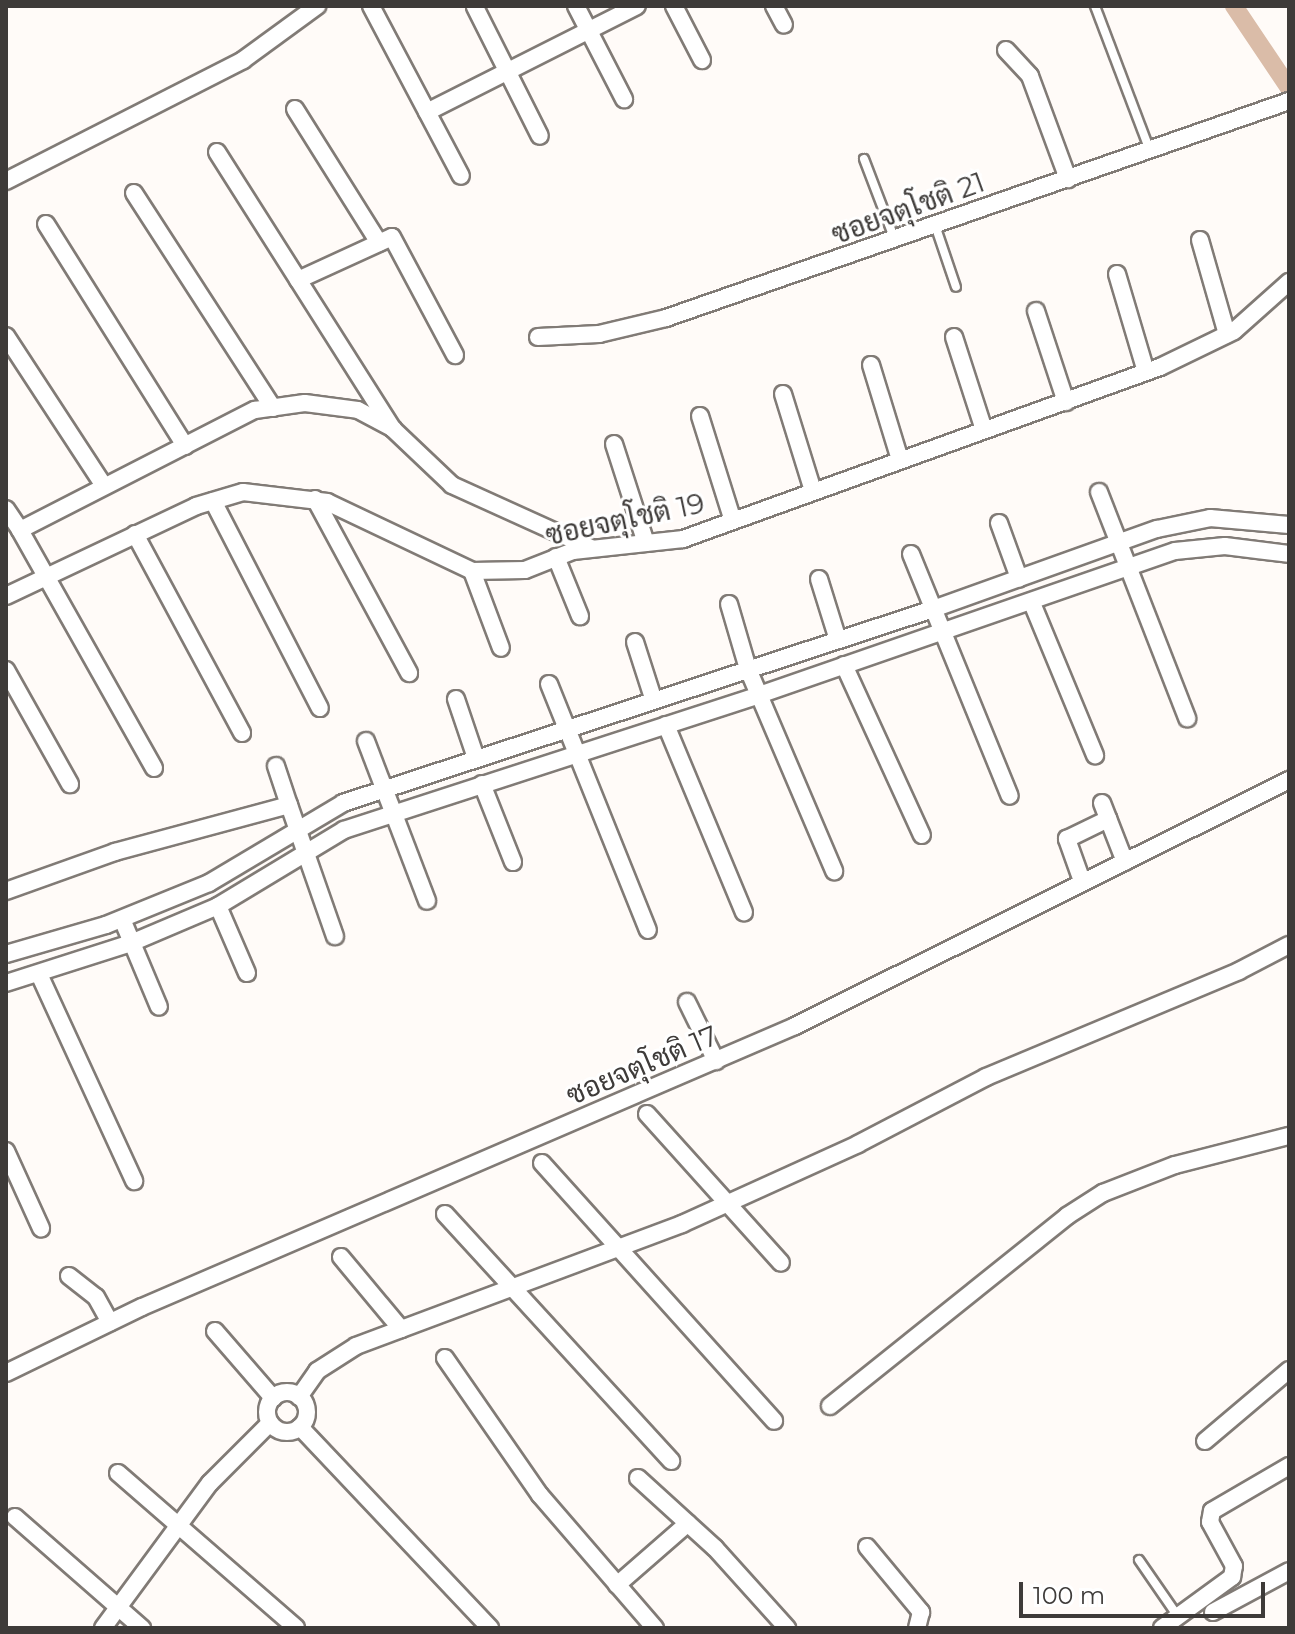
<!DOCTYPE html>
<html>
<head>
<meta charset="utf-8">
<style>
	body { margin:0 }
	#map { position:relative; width:1295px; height:1634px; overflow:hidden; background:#fffbf8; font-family:Montserrat,Sarabun,sans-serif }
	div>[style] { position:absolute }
	.canal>* { height:18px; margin:-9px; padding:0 9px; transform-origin:9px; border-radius:9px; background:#dabca8 }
	.roads { filter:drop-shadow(2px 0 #817b76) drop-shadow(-2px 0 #817b76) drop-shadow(0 2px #817b76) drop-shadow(0 -2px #817b76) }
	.service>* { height:8px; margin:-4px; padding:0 4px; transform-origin:4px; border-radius:4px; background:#fff }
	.minor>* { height:16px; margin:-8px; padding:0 8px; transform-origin:8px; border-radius:8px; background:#fff }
	.minor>.ring { margin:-8px; padding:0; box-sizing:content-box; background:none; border:16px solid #fff; border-radius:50% }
	span { translate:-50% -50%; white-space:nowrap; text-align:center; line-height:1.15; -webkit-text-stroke:6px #fff; paint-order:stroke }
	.street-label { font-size:28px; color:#3e3b39 }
	.frame { position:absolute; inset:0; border:8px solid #3e3b39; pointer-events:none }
	.scale { position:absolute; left:1019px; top:1582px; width:246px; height:36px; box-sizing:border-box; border:4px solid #3e3b39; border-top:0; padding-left:10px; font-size:24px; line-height:28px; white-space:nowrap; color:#3e3b39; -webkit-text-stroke:6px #fff; paint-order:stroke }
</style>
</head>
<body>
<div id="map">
	<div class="canal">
		<div style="left:1234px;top:6px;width:99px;rotate:56.1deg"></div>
	</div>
	<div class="roads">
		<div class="service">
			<div style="left:1095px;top:6px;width:155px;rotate:69.2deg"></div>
			<div style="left:864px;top:159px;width:87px;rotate:69.1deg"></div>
			<div style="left:936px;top:228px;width:62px;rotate:71.3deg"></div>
			<div style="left:1139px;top:1560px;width:70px;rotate:55.4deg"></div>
		</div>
		<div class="minor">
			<div style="left:371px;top:6px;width:192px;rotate:62.1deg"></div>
			<div style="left:576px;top:6px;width:105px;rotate:62.7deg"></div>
			<div style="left:674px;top:6px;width:61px;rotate:62.6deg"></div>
			<div style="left:774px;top:6px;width:21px;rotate:62deg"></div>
			<div style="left:475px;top:7px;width:144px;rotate:63.3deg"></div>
			<div style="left:1006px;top:50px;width:35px;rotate:47deg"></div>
			<div style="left:1030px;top:76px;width:110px;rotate:69.7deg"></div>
			<div style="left:295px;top:109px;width:158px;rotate:57.9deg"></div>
			<div style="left:427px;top:112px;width:235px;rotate:-26.8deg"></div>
			<div style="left:217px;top:152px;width:327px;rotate:57.6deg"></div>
			<div style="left:6px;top:181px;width:266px;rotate:-27deg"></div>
			<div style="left:243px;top:60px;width:92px;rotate:-36.1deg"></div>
			<div style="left:134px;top:193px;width:256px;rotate:57.1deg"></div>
			<div style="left:46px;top:224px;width:262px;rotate:57.9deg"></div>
			<div style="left:1200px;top:240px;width:98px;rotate:74deg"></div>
			<div style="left:1117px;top:274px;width:102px;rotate:73.5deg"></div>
			<div style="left:298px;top:280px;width:103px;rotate:-24.6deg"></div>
			<div style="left:392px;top:237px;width:134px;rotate:61.9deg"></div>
			<div style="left:1036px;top:311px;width:96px;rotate:71.8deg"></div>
			<div style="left:6px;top:336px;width:179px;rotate:56.8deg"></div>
			<div style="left:538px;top:337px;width:61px;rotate:-2.8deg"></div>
			<div style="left:599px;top:334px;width:69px;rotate:-13.4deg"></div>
			<div style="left:666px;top:318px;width:660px;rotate:-19.2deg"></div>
			<div style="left:954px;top:337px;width:98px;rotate:72.1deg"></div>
			<div style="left:871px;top:365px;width:99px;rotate:73deg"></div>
			<div style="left:783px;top:394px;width:102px;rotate:72.8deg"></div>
			<div style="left:700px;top:416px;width:110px;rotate:72.6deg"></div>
			<div style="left:614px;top:444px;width:104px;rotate:72.1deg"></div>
			<div style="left:1099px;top:492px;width:243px;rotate:68.7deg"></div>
			<div style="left:315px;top:499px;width:198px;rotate:61.6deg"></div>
			<div style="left:213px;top:501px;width:233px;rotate:62.7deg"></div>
			<div style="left:6px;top:509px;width:25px;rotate:56deg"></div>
			<div style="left:999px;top:523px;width:59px;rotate:70deg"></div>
			<div style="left:135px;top:534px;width:226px;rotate:61.7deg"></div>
			<div style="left:911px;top:554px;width:261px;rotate:67.8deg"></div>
			<div style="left:556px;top:557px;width:64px;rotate:67.9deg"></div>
			<div style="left:472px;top:571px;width:82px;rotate:69.4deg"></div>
			<div style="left:819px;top:579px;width:64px;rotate:72.7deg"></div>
			<div style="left:6px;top:596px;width:210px;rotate:-25.3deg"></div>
			<div style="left:196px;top:506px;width:49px;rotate:-16.6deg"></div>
			<div style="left:243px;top:492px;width:85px;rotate:6.8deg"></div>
			<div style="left:327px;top:502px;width:161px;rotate:25.4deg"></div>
			<div style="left:472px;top:571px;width:53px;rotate:-1.1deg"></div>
			<div style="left:525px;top:570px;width:52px;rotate:-21.6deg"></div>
			<div style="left:573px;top:551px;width:111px;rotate:-6.2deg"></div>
			<div style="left:683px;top:539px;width:507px;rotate:-19.83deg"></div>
			<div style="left:1160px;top:367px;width:82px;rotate:-25.9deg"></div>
			<div style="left:1234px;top:331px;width:74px;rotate:-41.7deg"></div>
			<div style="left:1032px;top:603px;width:165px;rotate:67.5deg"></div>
			<div style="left:729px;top:604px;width:68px;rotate:73.7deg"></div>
			<div style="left:748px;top:669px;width:220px;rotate:66.9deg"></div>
			<div style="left:635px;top:642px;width:59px;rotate:72.2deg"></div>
			<div style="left:844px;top:665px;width:187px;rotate:65.4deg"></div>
			<div style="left:6px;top:670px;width:131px;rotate:60.7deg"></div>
			<div style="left:549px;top:684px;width:265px;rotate:68.1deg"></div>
			<div style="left:456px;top:699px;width:62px;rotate:71.3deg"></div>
			<div style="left:666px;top:725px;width:203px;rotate:67.4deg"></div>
			<div style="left:366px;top:741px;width:171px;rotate:69.1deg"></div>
			<div style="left:276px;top:766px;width:41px;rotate:71.6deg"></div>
			<div style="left:154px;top:768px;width:273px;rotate:-119.4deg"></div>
			<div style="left:20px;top:530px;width:264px;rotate:-27.1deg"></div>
			<div style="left:255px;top:410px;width:50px;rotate:-8deg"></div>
			<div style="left:305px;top:403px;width:53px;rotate:7.5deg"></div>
			<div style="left:358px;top:410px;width:40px;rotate:28deg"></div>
			<div style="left:393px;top:429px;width:81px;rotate:43.5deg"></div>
			<div style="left:452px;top:485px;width:153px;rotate:24.4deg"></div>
			<div style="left:482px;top:784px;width:84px;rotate:68.3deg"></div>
			<div style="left:1102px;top:803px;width:63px;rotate:68.7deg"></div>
			<div style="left:1082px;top:881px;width:45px;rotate:-109.7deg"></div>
			<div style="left:1067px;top:839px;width:46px;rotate:-26deg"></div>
			<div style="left:6px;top:891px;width:116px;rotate:-19.7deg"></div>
			<div style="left:115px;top:852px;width:180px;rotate:-15.1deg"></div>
			<div style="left:289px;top:805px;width:139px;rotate:70.7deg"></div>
			<div style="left:218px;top:906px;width:73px;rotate:66.6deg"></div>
			<div style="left:122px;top:919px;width:95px;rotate:67.2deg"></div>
			<div style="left:6px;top:954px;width:104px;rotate:-16.2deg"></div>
			<div style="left:106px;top:925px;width:111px;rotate:-22.2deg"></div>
			<div style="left:209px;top:883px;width:156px;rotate:-30.8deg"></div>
			<div style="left:343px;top:803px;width:621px;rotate:-18.2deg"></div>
			<div style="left:933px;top:609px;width:238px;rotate:-19.7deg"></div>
			<div style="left:1157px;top:529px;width:54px;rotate:-11.7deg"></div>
			<div style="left:1210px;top:518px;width:79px;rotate:5.1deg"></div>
			<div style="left:39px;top:974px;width:228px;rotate:65.3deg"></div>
			<div style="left:6px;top:983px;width:131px;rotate:-17.7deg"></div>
			<div style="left:131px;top:943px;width:95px;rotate:-23deg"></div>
			<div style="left:218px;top:906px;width:147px;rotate:-31.1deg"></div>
			<div style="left:344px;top:830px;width:436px;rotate:-18deg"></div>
			<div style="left:759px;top:695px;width:440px;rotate:-19.1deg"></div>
			<div style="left:1175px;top:551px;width:50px;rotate:-5.7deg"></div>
			<div style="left:1225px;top:546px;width:64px;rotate:7.1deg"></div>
			<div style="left:687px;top:1002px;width:66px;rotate:63.8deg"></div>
			<div style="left:647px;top:1114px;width:200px;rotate:48deg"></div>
			<div style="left:6px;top:1151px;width:85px;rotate:65.6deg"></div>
			<div style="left:542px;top:1163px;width:347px;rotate:48deg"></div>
			<div style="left:445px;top:1214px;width:335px;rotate:47.5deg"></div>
			<div style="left:341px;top:1257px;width:94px;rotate:50.2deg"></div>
			<div style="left:69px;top:1276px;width:34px;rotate:38deg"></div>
			<div style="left:96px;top:1297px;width:29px;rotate:61deg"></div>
			<div style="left:215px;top:1331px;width:89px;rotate:49.1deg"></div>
			<div style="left:445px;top:1358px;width:167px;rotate:55.3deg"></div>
			<div style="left:540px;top:1495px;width:176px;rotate:49.2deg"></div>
			<div style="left:6px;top:1373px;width:151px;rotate:-25.9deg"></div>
			<div style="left:142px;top:1307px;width:711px;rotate:-23.28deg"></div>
			<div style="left:795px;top:1026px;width:552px;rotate:-26.47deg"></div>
			<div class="ring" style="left:267px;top:1392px;width:24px;height:24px"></div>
			<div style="left:299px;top:1397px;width:32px;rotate:-55deg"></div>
			<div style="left:317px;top:1371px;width:46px;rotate:-32.7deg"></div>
			<div style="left:356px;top:1346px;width:348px;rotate:-20.5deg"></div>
			<div style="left:682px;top:1224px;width:193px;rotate:-24.4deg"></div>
			<div style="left:858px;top:1144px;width:144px;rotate:-27.6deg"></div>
			<div style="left:986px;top:1077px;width:274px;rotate:-22.7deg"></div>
			<div style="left:1239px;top:971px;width:56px;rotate:-27.5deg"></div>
			<div style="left:830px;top:1406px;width:304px;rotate:-38.7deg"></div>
			<div style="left:1067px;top:1216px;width:43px;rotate:-32.6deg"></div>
			<div style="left:1103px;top:1193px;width:77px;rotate:-21.3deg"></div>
			<div style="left:1175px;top:1165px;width:118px;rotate:-14.3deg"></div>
			<div style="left:300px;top:1427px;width:277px;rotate:46.6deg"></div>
			<div style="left:1205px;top:1441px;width:110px;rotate:-40.2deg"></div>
			<div style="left:118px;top:1473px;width:236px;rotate:41deg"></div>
			<div style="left:638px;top:1478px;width:104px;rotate:42.3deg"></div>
			<div style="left:715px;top:1548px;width:108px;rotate:48deg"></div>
			<div style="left:15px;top:1517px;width:169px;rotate:41.2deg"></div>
			<div style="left:867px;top:1547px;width:85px;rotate:50.3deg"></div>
			<div style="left:921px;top:1612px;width:16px;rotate:104deg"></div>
			<div style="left:617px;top:1585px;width:94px;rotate:-41.1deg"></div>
			<div style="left:1213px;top:1612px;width:86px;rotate:-28.3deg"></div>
			<div style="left:103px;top:1628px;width:180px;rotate:-53.6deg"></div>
			<div style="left:210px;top:1483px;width:85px;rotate:-45deg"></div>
			<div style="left:1162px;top:1628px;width:87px;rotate:-36.1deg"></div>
			<div style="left:1232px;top:1577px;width:11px;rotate:-80deg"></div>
			<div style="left:1234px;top:1566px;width:50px;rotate:-118.6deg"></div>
			<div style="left:1210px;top:1522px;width:11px;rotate:-80deg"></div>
			<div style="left:1212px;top:1511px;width:89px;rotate:-30.3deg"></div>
		</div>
	</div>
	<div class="street-label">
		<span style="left:908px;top:208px;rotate:-20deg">ซอยจตุโชติ 21</span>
		<span style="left:625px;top:519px;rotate:-12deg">ซอยจตุโชติ 19</span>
		<span style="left:642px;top:1065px;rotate:-23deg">ซอยจตุโชติ 17</span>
	</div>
	<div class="frame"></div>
	<div class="scale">100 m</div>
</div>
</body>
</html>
